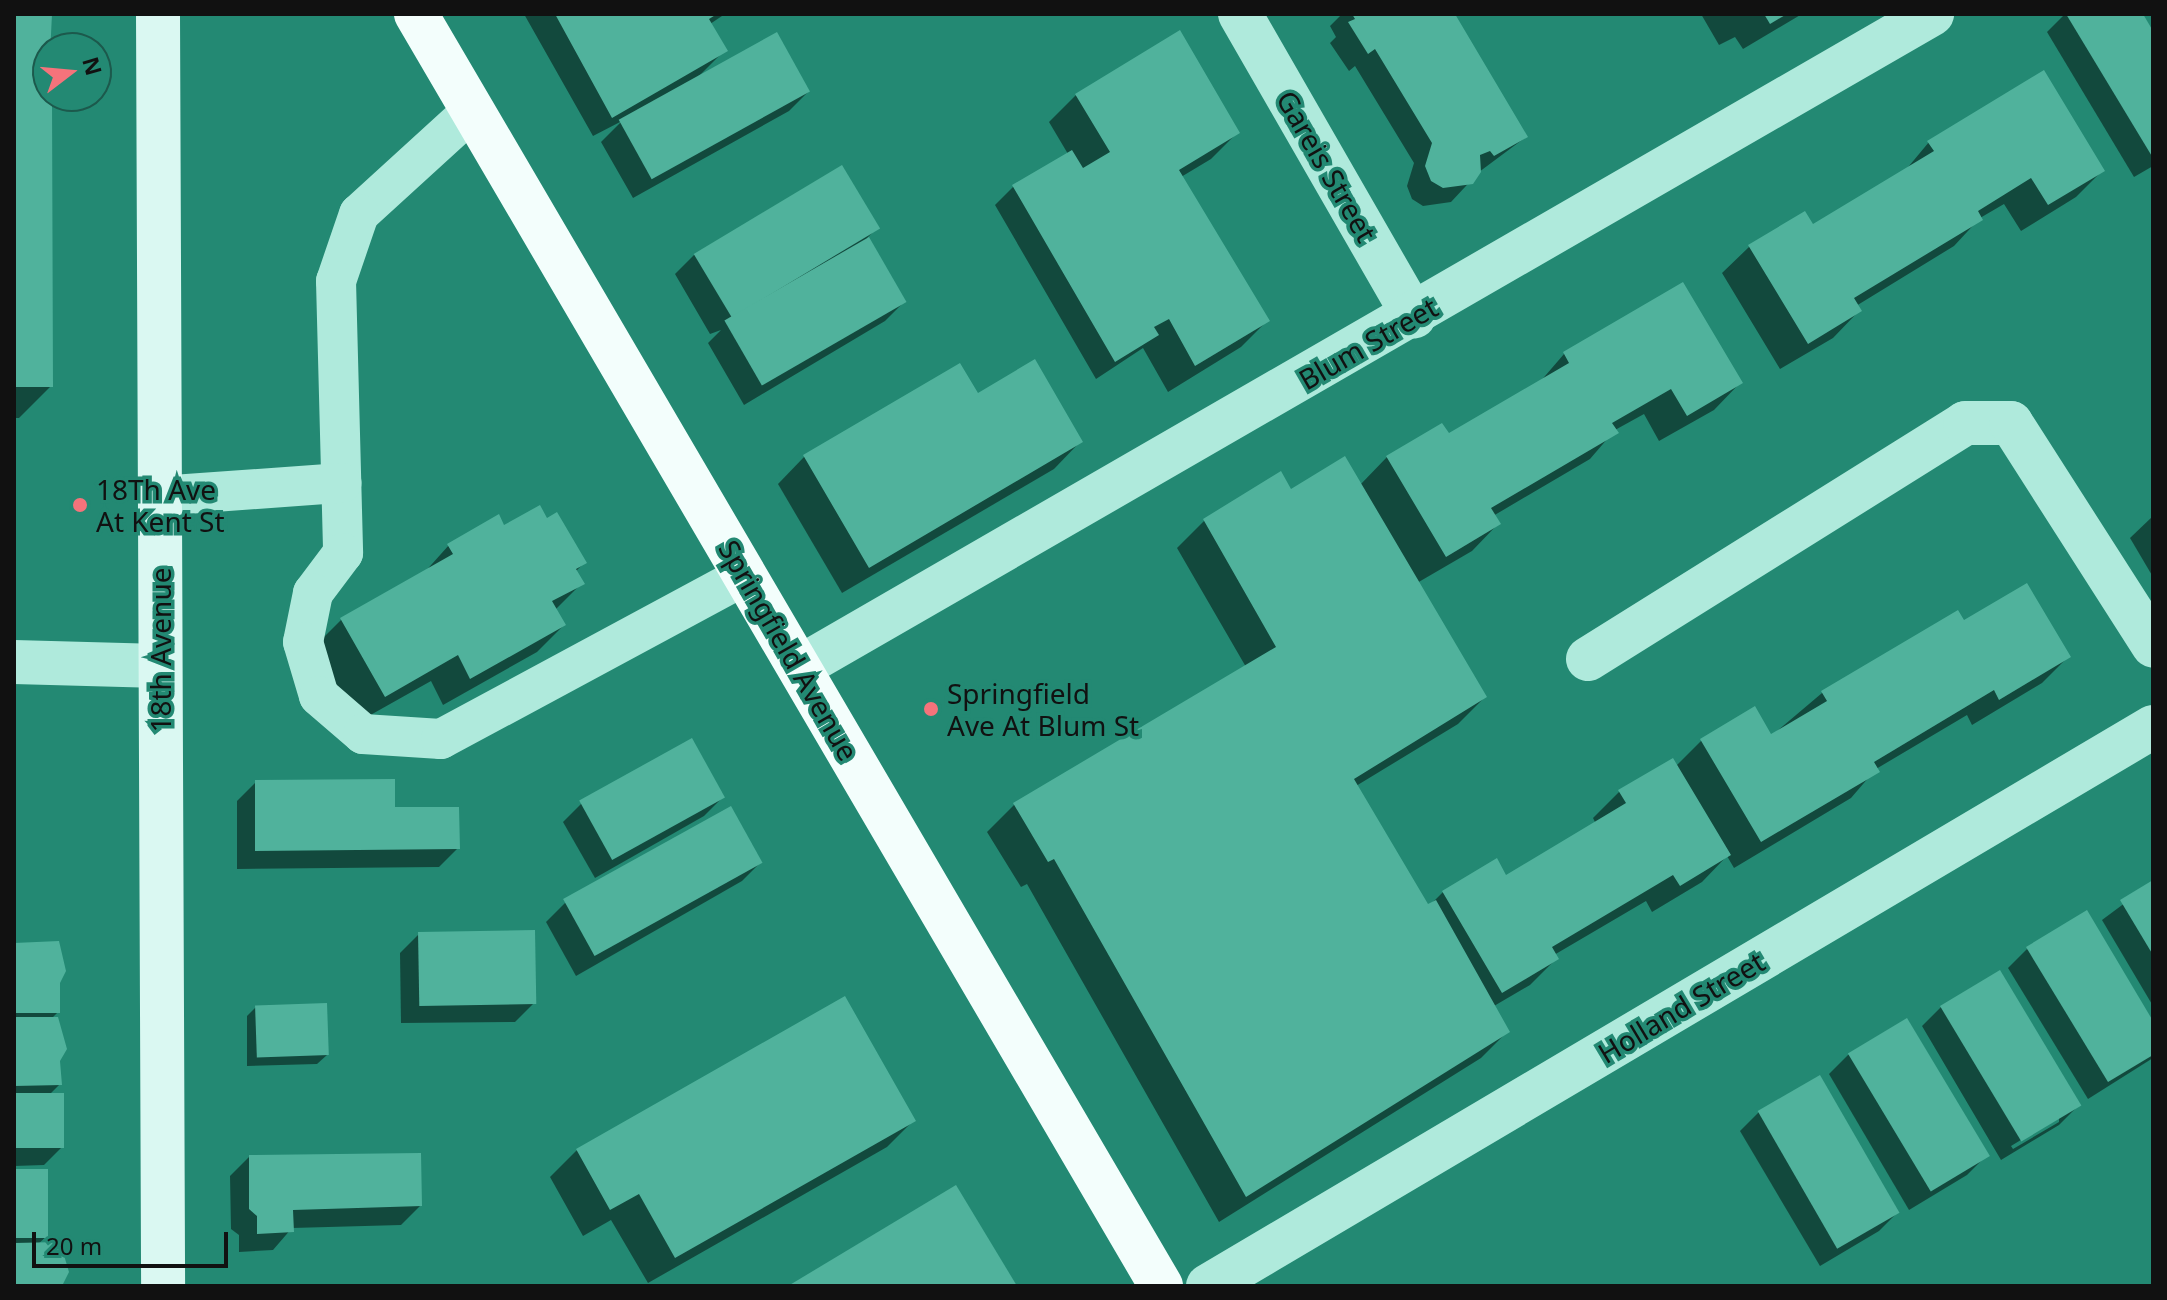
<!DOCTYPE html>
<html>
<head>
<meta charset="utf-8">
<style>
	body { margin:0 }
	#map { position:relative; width:2167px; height:1300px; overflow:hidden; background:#238973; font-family:"Noto Sans",sans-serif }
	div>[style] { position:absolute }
	.shadow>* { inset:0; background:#0007 }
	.building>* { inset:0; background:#50b29c; transform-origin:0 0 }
	.lane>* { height:40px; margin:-20px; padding:0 20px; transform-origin:20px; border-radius:20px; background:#afeadc }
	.street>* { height:44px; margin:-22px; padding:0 22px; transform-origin:22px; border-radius:22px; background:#afeadc }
	.secondary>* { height:44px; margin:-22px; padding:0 22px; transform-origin:22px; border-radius:22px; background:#daf8f2 }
	.primary>* { height:44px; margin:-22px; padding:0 22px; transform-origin:22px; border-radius:22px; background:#f3fefc }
	.dots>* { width:22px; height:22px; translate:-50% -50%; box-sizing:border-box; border:4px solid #238973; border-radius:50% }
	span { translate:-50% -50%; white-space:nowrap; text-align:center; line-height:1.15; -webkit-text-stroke:7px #238973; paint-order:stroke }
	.street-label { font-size:28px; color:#111 }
	.poi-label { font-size:28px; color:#111 }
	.left { translate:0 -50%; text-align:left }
	.frame { position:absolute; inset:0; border:16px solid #111; pointer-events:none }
	.north { position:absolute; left:32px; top:32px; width:80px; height:80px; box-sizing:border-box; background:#238973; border:2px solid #1c594c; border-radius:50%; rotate:74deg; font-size:22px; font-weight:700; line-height:32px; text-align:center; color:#111 }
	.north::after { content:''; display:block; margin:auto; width:28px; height:36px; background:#f5737b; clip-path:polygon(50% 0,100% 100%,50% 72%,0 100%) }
	.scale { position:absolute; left:32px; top:1232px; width:196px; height:36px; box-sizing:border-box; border:4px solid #111; border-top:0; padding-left:10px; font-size:24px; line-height:28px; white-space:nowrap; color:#111; -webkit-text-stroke:6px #238973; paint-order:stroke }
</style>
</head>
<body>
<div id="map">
	<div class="shadow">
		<div style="clip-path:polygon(14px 14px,50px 14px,51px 386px,19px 418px,14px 418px)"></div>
		<div style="clip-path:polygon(524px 14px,725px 14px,710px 24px,725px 50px,694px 81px,808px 92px,789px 111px,633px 198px,601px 142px,622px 121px,593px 136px)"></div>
		<div style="clip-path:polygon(1342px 14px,1453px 14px,1526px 137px,1479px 172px,1451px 202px,1423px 206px,1412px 199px,1407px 186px,1414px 163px,1355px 66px,1349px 71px,1330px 43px,1336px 37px,1330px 26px)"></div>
		<div style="clip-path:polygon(1701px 14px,1802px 14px,1743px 49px,1735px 37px,1719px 45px)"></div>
		<div style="clip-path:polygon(2065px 14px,2141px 14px,2153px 34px,2153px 166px,2134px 177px,2047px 32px)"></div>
		<div style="clip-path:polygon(1076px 95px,1238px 132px,1211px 159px,1181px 177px,1268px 320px,1241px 347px,1168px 392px,1143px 348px,1096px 379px,995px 205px,1014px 186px,1068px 154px,1049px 122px)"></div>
		<div style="clip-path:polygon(1929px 142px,2102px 171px,2076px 197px,2021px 231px,2004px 204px,1980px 218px,1954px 246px,1856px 306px,1859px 311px,1833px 338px,1780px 369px,1722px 273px,1749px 247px,1804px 213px,1812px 226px,1904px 172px)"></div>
		<div style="clip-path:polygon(877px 228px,867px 238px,904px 302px,885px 321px,744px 405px,708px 343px,721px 330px,710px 334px,675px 274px,694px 255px)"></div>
		<div style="clip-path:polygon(1564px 354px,1740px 383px,1714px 410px,1659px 441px,1644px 414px,1615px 430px,1590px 459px,1493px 516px,1498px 524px,1472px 551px,1417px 583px,1485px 697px,1458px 724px,1356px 786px,1428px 907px,1443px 892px,1506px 878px,1596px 824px,1593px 818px,1619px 792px,1676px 766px,1701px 741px,1770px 737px,1822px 693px,1963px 623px,2068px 657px,2042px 683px,1972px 725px,1967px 715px,1876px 769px,1851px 798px,1734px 868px,1727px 856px,1702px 882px,1652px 912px,1646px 901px,1554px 955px,1556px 959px,1530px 985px,1494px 1006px,1508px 1031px,1481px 1058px,1219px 1222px,1027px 884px,1021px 887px,987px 832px,1014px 805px,1246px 667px,1177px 548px,1204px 521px,1280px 474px,1291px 492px,1360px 485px,1387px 457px,1448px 436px,1539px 383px)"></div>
		<div style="clip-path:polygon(977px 396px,1080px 442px,1054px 469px,842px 593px,778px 484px,804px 457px)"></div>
		<div style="clip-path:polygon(2153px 516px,2153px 577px,2130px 538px)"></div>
		<div style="clip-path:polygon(546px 520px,584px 563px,575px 572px,582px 583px,555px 610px,564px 625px,537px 652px,443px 705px,431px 681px,358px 722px,314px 647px,341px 620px,423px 574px,449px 545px)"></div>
		<div style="clip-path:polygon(256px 782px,393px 809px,458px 848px,439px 867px,237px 869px,237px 801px)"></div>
		<div style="clip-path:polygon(723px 797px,704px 816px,595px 878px,563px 822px,582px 803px)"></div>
		<div style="clip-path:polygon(730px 808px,761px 862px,742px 881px,576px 976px,546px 922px,565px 903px)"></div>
		<div style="clip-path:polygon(2153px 882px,2153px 1006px,2102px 920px)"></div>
		<div style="clip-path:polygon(419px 934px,534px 1003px,515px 1022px,401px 1023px,400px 953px)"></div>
		<div style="clip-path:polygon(14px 945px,58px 983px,58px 1012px,51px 1019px,60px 1084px,49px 1095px,63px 1146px,44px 1165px,14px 1166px)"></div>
		<div style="clip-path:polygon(2027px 949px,2153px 1025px,2153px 1058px,2088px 1099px,2008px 968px)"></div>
		<div style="clip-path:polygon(256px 1007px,327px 1055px,317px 1064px,247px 1066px,247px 1016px)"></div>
		<div style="clip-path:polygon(evenodd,1941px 1007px,2078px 1106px,2059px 1125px,2001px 1160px,1922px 1026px,1941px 1007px,2059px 1117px,2059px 1122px,2013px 1149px,2011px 1146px,2059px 1117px)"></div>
		<div style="clip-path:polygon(1906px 1021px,1986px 1156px,1967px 1175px,1909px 1210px,1829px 1074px,1848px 1055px)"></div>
		<div style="clip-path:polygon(1759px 1112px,1898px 1212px,1879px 1231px,1820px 1266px,1740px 1131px)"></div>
		<div style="clip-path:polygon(913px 1121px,887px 1147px,648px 1283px,611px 1220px,583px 1236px,550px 1177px,577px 1150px)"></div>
		<div style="clip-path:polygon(249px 1157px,420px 1206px,401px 1225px,292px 1228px,273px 1250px,239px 1252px,239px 1235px,231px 1229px,230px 1176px)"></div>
		<div style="clip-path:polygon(14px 1171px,46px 1237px,38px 1244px,60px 1286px,14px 1286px)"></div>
	</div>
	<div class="building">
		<div style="clip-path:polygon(14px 14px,52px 14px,48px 96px,52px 96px,53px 387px,14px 387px)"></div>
		<div style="clip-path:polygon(555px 14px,717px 14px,709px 19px,728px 51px,612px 118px)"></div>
		<div style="clip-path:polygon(1352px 14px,1455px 14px,1528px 137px,1494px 156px,1490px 151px,1480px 155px,1481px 172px,1473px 184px,1443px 188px,1431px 181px,1425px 166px,1432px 143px,1375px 49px,1368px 54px,1348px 22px,1355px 19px)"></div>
		<div style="clip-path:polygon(1764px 14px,1787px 14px,1770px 24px)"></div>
		<div style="clip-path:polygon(2066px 14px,2143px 14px,2153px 31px,2153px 158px)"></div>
		<div style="clip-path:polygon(1180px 30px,1240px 133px,1179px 170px,1270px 321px,1195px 366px,1169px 319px,1154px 327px,1159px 335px,1115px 362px,1012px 185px,1072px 150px,1083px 168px,1110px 152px,1075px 94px)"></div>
		<div style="left:777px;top:32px;width:68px;height:181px;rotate:61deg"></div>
		<div style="clip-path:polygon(2044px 70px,2105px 171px,2048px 205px,2031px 178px,1978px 211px,1983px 220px,1854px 298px,1862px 311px,1808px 344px,1748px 245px,1805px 211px,1813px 224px,1934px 151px,1927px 141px)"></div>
		<div style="left:842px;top:165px;width:74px;height:173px;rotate:59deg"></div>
		<div style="left:869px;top:237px;width:75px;height:167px;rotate:60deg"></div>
		<div style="clip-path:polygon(1683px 282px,1743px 383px,1687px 416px,1671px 389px,1612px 423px,1619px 433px,1491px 508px,1501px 524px,1446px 557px,1386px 456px,1442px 423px,1449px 433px,1569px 363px,1563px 352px)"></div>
		<div style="clip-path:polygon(1035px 359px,1083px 442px,869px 568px,803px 455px,960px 363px,978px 393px)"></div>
		<div style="clip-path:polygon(1345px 456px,1487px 697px,1354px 779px,1428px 904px,1436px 900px,1510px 1032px,1246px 1197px,1054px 859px,1048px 862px,1013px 803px,1276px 647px,1203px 519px,1281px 471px,1291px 489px)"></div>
		<div style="clip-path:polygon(540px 505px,547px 518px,557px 512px,587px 563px,576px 569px,585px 584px,552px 601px,566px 625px,470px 679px,458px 655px,385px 697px,340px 618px,453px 554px,447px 544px,499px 514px,504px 525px)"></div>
		<div style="clip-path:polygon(2027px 583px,2071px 657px,1999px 700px,1994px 690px,1874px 762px,1880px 772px,1761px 842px,1700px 739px,1755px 706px,1771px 734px,1827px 701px,1821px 691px,1958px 610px,1964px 620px)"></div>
		<div style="left:692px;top:738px;width:68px;height:129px;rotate:61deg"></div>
		<div style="clip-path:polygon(1673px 758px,1731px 855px,1680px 886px,1673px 875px,1552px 947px,1559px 959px,1502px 993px,1442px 891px,1497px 858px,1506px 875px,1626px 803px,1618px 790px)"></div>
		<div style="clip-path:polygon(395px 779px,395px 807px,459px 807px,460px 849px,255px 851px,255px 780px)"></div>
		<div style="left:731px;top:806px;width:65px;height:192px;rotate:61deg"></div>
		<div style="clip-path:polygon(2153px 880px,2153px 955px,2120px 900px)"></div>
		<div style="clip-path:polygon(2087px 910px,2153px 1021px,2153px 1055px,2108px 1082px,2026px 947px)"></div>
		<div style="left:535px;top:930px;width:74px;height:117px;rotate:89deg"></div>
		<div style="clip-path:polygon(59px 941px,66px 971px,60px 983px,60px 1013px,14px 1013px,14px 943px)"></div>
		<div style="left:2000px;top:970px;width:158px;height:70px;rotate:59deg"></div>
		<div style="clip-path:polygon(845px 996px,916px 1121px,675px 1258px,639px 1194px,610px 1210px,576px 1149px)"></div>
		<div style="left:327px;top:1003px;width:52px;height:72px;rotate:88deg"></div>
		<div style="clip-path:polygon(14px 1017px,58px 1017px,67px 1049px,60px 1061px,62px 1085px,14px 1086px)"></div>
		<div style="left:1907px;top:1018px;width:161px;height:69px;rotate:59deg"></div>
		<div style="left:1820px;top:1075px;width:159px;height:72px;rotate:60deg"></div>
		<div style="left:14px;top:1093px;width:50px;height:55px"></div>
		<div style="clip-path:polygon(421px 1153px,422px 1206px,293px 1210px,294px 1232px,257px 1234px,257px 1216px,249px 1209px,249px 1155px)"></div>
		<div style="left:14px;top:1169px;width:34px;height:69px"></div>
		<div style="clip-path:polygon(956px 1185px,1017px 1286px,788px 1286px)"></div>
		<div style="clip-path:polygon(60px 1242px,69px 1272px,62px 1286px,14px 1286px,14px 1243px)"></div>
	</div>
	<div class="lane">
		<div style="left:473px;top:110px;width:154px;rotate:137.6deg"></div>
		<div style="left:359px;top:214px;width:71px;rotate:108.9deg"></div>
		<div style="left:336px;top:281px;width:272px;rotate:88.5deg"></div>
		<div style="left:343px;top:553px;width:50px;rotate:126.9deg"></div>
		<div style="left:313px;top:593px;width:50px;rotate:101.5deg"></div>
		<div style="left:303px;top:642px;width:56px;rotate:73.5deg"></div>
		<div style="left:319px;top:696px;width:58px;rotate:40.8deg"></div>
		<div style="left:363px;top:734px;width:78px;rotate:3.7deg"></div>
		<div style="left:441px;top:739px;width:345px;rotate:-28.3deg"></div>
		<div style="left:159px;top:496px;width:183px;rotate:-4.1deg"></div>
	</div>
	<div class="street">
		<div style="left:1240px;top:14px;width:349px;rotate:60.1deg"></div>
		<div style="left:1588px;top:659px;width:445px;rotate:-32deg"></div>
		<div style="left:1965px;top:423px;width:46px"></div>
		<div style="left:2011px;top:423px;width:264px;rotate:57.4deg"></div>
		<div style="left:14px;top:662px;width:146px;rotate:1.6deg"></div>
		<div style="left:800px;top:667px;width:1307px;rotate:-29.98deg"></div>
		<div style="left:1208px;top:1286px;width:1098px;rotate:-30.61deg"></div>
	</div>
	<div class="secondary">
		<div style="left:158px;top:14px;width:1272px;rotate:89.77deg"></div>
	</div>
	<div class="primary">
		<div style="left:416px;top:14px;width:1474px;rotate:59.64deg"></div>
	</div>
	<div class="dots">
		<div style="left:80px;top:505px;background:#f5737b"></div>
		<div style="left:931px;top:709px;background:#f5737b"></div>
	</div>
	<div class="street-label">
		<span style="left:1327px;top:166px;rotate:60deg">Gareis Street</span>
		<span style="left:1368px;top:343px;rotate:-30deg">Blum Street</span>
		<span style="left:160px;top:650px;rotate:-90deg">18th Avenue</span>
		<span style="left:789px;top:650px;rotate:60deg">Springfield Avenue</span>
		<span style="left:1681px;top:1007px;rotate:-31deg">Holland Street</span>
	</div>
	<div class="poi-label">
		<span class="left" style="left:96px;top:505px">18Th Ave<br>At Kent St</span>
		<span class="left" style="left:947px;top:709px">Springfield<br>Ave At Blum St</span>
	</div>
	<div class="frame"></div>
	<div class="north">N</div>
	<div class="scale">20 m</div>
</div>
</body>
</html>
